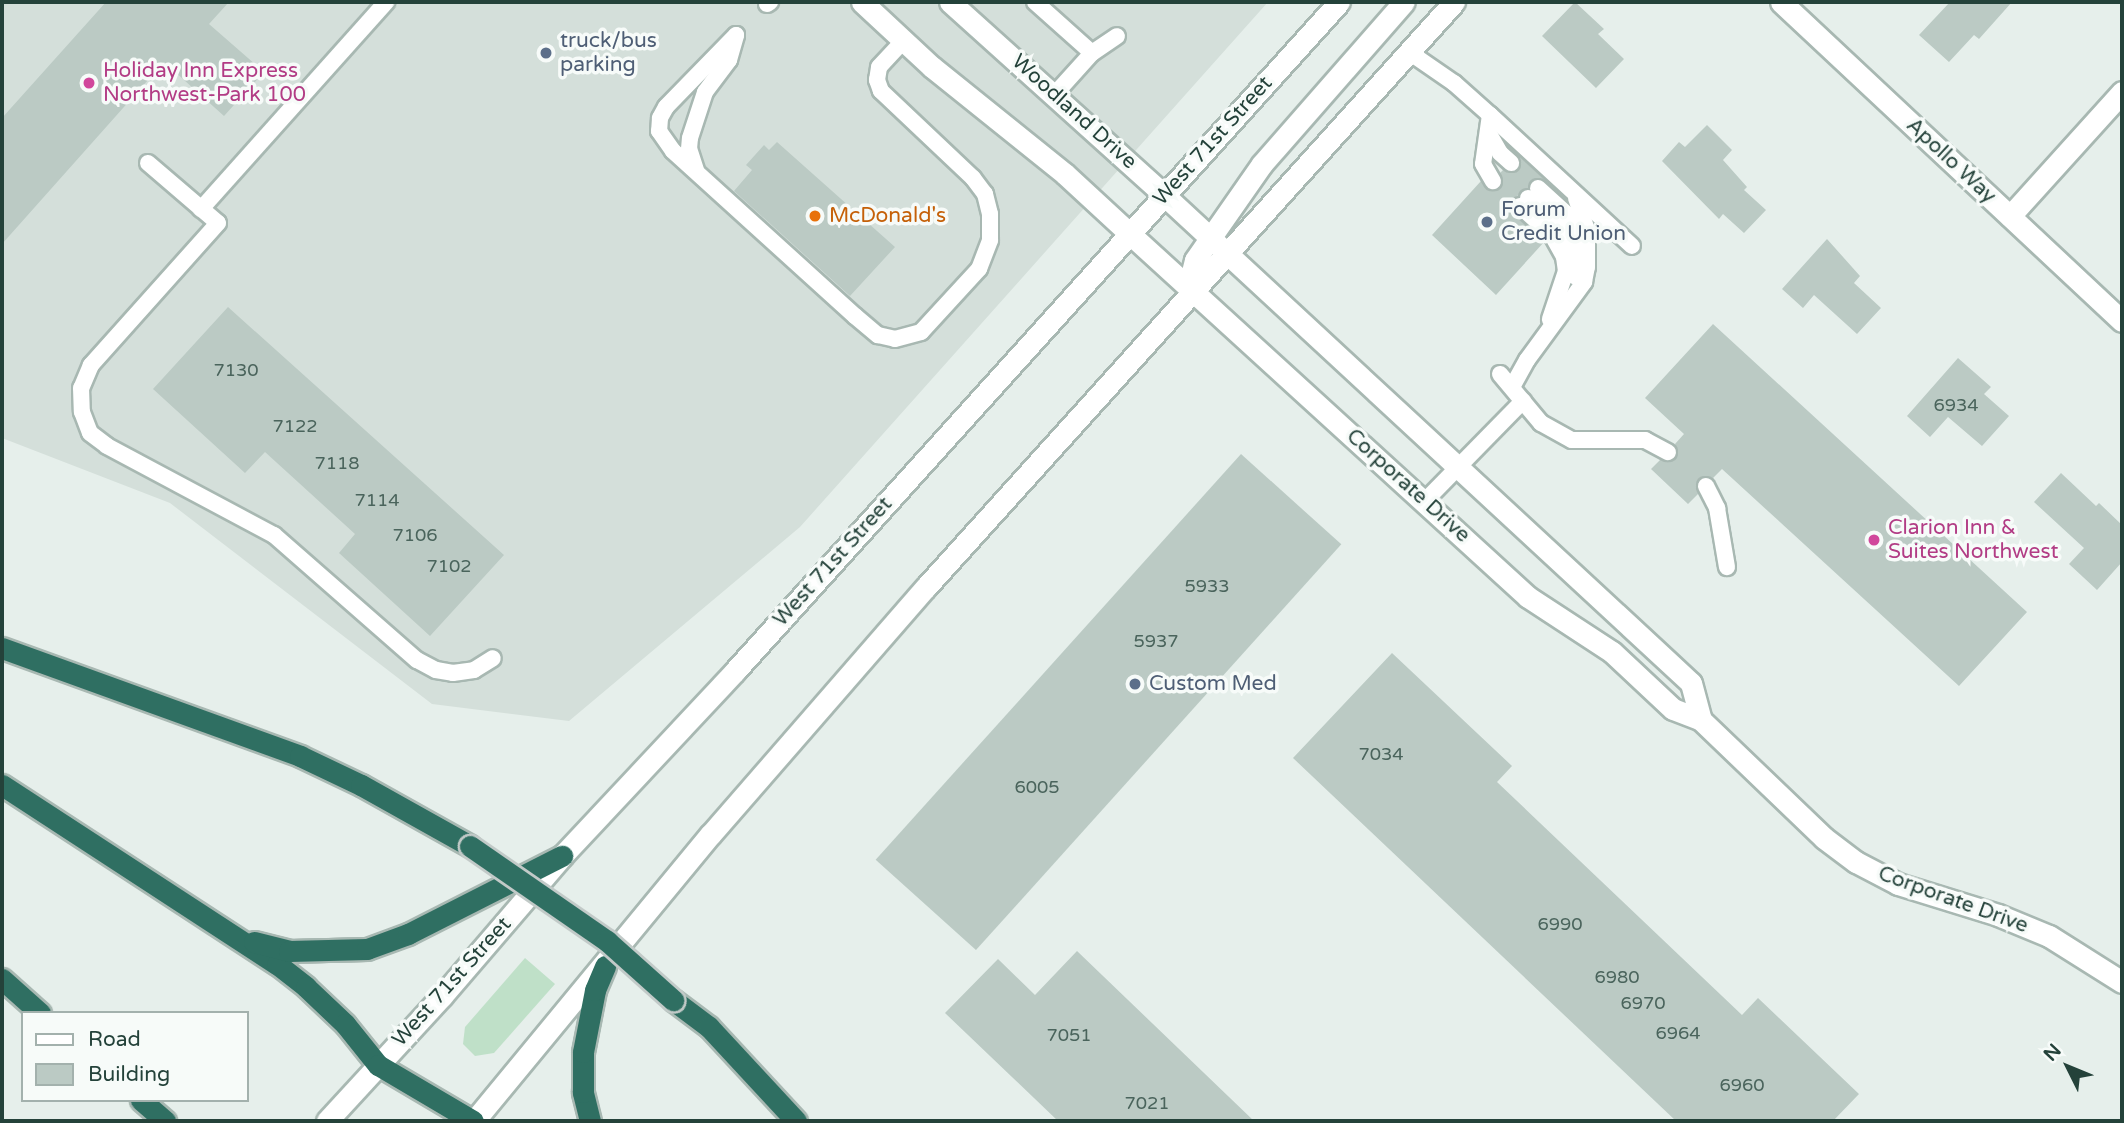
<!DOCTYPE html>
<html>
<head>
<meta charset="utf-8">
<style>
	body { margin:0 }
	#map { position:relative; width:2124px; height:1123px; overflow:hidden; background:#e6efeb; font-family:"Varela Round",sans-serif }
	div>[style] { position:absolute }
	.built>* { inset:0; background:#d4dfda }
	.green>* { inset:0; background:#bfe0c8 }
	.building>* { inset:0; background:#bbcac4; transform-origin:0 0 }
	.roads { filter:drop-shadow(2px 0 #a8b8b2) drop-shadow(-2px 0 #a8b8b2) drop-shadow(0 2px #a8b8b2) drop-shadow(0 -2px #a8b8b2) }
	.lane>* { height:16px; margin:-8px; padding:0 8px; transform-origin:8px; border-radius:8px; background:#fff }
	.street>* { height:21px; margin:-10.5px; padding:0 10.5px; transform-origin:10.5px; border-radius:10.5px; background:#fff }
	.secondary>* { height:21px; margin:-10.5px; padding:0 10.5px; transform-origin:10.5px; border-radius:10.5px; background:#fff }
	.highway>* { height:21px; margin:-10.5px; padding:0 10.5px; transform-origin:10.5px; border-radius:10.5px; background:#2f6f62 }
	.bridges { filter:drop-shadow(2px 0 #c2cac8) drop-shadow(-2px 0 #c2cac8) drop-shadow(0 2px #c2cac8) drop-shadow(0 -2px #c2cac8) }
	.highway-bridge>* { height:21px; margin:-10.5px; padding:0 10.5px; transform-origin:10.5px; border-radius:10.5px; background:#2f6f62 }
	.dots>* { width:19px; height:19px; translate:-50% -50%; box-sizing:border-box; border:4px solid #f7fbf9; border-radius:50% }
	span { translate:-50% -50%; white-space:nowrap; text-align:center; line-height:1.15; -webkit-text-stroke:7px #f7fbf9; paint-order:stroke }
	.number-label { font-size:18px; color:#4a645c }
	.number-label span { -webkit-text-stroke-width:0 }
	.service-label { font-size:21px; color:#4e5e75 }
	.left { translate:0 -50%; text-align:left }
	.hotel-label { font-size:21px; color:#b23c85 }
	.street-label { font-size:21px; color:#24423a }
	.food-label { font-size:21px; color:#c56008 }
	.frame { position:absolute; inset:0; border:4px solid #24423a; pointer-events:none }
	.legend { position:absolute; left:21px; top:1011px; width:228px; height:91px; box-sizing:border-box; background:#f7fbf9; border:2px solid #a3b1ad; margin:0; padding:9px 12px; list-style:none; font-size:21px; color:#24423a }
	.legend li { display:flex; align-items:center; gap:14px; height:35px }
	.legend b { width:35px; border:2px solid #a3b1ad }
	.north { position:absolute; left:2033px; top:1032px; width:70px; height:70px; -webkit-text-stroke:5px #f7fbf9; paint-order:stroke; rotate:313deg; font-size:19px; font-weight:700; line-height:28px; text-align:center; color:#24423a }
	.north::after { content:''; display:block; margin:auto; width:24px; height:32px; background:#24423a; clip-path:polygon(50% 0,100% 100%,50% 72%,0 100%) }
</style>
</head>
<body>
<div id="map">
	<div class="built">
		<div style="clip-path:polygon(2px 2px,1268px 2px,800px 527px,569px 721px,432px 704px,170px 503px,2px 438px)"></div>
	</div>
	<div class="green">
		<div style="clip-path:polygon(525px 958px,555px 984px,494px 1053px,475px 1056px,463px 1044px,465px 1027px)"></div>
	</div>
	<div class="building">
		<div style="clip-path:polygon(106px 2px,229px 2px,209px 24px,264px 72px,224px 116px,164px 62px,2px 244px,2px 118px)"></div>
		<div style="clip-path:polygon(1575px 2px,1604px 29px,1598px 34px,1624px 59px,1596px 88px,1542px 36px)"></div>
		<div style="clip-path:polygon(1950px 2px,2012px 2px,1979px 39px,1974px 35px,1949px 62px,1919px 35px)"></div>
		<div style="clip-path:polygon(1707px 125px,1732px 150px,1723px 160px,1747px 187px,1744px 190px,1766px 210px,1744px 233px,1723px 214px,1719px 219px,1662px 161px,1679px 142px,1685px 147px)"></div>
		<div style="clip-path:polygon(777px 142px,895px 247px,850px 296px,734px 191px,752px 170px,746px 165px,764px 145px,769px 150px)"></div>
		<div style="clip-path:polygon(1518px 155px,1545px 180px,1540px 178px,1531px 181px,1528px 188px,1512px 200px,1510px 209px,1544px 242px,1496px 295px,1432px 235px,1481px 181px,1488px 190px,1499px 190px,1503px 182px,1500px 173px,1503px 170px,1509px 173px,1519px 170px,1521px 160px)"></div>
		<div style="clip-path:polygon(1827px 239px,1860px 276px,1854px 283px,1881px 308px,1857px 334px,1814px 295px,1803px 308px,1782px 289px)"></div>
		<div style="clip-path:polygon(228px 307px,504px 555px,430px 636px,339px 553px,355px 534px,265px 452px,245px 473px,153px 389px)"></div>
		<div style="clip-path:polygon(1713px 324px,2027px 612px,1959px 686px,1722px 469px,1713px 478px,1706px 476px,1698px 480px,1698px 494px,1688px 504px,1651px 469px,1660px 460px,1674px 460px,1678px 452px,1675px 444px,1684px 434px,1645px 398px)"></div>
		<div style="clip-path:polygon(1958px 358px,1991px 387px,1984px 394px,2009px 416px,1982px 446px,1948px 417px,1930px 437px,1907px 416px)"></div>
		<div style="left:1241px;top:454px;width:135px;height:546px;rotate:42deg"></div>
		<div style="clip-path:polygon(2061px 473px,2096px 506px,2099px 503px,2122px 525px,2122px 562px,2097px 590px,2069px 564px,2084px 548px,2034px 502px)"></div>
		<div style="clip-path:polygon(1392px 653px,1512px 766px,1497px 782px,1742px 1015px,1758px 998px,1859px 1094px,1833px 1121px,1676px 1121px,1293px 758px)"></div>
		<div style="clip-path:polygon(1077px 951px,1254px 1121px,1058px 1121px,945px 1013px,998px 959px,1035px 995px)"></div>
	</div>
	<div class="roads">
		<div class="lane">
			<div style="left:1035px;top:2px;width:76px;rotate:41.8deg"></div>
			<div style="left:1092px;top:53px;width:55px;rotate:132.1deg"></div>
			<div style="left:767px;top:4px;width:4px;rotate:-34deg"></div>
			<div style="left:736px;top:35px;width:100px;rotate:134.2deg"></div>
			<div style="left:666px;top:107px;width:13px;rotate:119deg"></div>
			<div style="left:660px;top:118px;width:13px;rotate:94deg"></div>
			<div style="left:659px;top:131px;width:24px;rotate:55deg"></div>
			<div style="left:673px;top:151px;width:246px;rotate:42.2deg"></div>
			<div style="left:855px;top:316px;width:30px;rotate:40deg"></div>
			<div style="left:878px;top:335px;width:17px;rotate:13deg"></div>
			<div style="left:895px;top:339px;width:27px;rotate:-15deg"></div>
			<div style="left:921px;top:332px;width:86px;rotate:-47.4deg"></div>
			<div style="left:979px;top:269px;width:31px;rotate:-69deg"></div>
			<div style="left:990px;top:240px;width:26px;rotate:-90deg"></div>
			<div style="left:990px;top:214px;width:21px;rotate:-104deg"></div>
			<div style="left:985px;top:194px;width:20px;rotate:-127deg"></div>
			<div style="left:973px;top:178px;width:127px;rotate:-136.6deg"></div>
			<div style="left:881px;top:91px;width:12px;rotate:-110deg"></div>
			<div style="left:877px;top:80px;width:13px;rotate:-81deg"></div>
			<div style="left:879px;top:67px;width:35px;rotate:-47deg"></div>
			<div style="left:1409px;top:52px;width:55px;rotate:34.6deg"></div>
			<div style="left:1454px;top:83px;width:48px;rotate:41.6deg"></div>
			<div style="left:1490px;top:115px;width:193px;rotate:42.7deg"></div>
			<div style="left:1092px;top:53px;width:30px;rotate:-34deg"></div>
			<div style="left:1490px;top:115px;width:49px;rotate:98.1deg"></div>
			<div style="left:1483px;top:164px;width:20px;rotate:60deg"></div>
			<div style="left:1488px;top:132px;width:24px;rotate:60deg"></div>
			<div style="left:1500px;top:153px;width:15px;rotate:42deg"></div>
			<div style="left:148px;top:163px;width:92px;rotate:40.6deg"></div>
			<div style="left:218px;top:223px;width:191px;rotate:131.8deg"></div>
			<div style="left:91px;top:365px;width:25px;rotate:113deg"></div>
			<div style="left:81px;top:388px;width:24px;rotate:88deg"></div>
			<div style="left:82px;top:412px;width:22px;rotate:69deg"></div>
			<div style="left:90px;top:433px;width:21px;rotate:37deg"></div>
			<div style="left:107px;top:446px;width:189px;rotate:28.1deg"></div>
			<div style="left:274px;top:535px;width:190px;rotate:41.2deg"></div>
			<div style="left:417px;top:660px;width:21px;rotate:28deg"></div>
			<div style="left:436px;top:670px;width:17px;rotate:10deg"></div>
			<div style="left:453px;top:673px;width:21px;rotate:-8deg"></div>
			<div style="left:474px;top:670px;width:22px;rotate:-32deg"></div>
			<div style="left:696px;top:170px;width:22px;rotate:-108deg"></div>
			<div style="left:689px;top:149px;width:11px;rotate:-85deg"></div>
			<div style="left:690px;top:138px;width:48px;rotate:-71.9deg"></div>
			<div style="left:705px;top:92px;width:40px;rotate:-53deg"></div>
			<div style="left:729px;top:60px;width:26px;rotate:-74deg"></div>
			<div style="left:1538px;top:188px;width:43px;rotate:42.2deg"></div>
			<div style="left:1570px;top:217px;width:30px;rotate:62deg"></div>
			<div style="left:1528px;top:198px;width:55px;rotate:43.5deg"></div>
			<div style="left:1568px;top:236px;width:29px;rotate:70deg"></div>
			<div style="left:1578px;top:263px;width:14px;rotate:102deg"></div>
			<div style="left:1520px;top:206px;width:43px;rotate:42.2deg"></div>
			<div style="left:1552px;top:235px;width:25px;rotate:61deg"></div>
			<div style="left:1564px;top:257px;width:14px;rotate:82deg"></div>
			<div style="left:1566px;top:271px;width:51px;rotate:108.4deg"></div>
			<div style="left:201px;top:209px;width:278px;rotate:-48.2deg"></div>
			<div style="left:1500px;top:374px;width:64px;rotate:50.1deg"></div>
			<div style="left:1541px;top:423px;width:35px;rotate:29deg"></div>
			<div style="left:1572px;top:440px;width:73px"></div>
			<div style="left:1645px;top:440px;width:26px;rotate:28deg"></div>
			<div style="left:1512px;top:387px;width:31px;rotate:-61deg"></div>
			<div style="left:1527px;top:360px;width:97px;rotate:-53.8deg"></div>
			<div style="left:1584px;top:282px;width:15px;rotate:-79deg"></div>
			<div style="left:1587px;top:267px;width:37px;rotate:-90deg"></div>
			<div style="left:1587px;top:230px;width:34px;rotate:-109deg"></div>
			<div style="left:1706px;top:486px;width:25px;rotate:63deg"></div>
			<div style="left:1717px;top:508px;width:60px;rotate:80.4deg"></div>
			<div style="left:1425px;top:501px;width:140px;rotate:-45.6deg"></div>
		</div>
		<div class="street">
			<div style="left:862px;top:2px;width:96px;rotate:42.9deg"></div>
			<div style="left:932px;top:67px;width:171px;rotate:38.8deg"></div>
			<div style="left:1065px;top:174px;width:87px;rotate:42.7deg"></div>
			<div style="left:950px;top:2px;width:288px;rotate:42deg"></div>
			<div style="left:1781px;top:2px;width:467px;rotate:43.1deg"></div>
			<div style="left:2010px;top:216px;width:167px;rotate:-47.9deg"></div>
		</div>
		<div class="secondary">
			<div style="left:1164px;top:195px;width:718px;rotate:42.8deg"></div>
			<div style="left:1691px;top:683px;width:38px;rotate:75deg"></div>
			<div style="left:1129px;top:233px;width:540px;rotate:42.37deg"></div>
			<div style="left:1528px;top:597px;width:100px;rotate:33.2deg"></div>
			<div style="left:1612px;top:652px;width:83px;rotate:43.1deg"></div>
			<div style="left:1673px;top:709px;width:30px;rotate:21deg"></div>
			<div style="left:1701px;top:720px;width:170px;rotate:43.8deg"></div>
			<div style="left:1824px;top:838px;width:40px;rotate:37deg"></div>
			<div style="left:1856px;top:862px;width:47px;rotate:27.6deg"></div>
			<div style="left:1898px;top:884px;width:105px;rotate:17.2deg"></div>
			<div style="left:1998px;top:915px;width:55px;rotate:22.4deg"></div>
			<div style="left:2049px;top:936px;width:86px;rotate:32.2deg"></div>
			<div style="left:1193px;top:291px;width:15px;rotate:-98deg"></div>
			<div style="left:1191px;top:276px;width:16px;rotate:-76deg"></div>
			<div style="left:1195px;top:260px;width:117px;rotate:-55.1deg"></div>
			<div style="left:1262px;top:164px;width:215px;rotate:-48.8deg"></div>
			<div style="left:327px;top:1121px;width:170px;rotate:-47.4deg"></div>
			<div style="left:442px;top:996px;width:184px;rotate:-49.4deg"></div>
			<div style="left:562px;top:856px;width:253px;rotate:-46.9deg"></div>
			<div style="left:735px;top:671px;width:901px;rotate:-47.92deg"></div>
			<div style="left:474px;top:1121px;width:372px;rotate:-50.5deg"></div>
			<div style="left:711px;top:834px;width:327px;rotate:-49deg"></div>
			<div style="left:926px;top:587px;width:788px;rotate:-47.93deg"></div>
		</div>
		<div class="highway">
			<div style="left:2px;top:648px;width:317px;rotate:19.9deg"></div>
			<div style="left:300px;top:756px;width:68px;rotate:25.4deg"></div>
			<div style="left:361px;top:785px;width:125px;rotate:29.2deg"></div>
			<div style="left:2px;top:785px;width:328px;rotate:33.1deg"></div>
			<div style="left:277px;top:964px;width:37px;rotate:38deg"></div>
			<div style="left:306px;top:987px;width:54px;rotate:43.5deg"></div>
			<div style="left:345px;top:1024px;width:53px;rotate:51.2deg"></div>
			<div style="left:378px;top:1065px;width:110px;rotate:30.5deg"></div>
			<div style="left:254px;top:942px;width:36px;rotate:14deg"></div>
			<div style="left:289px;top:951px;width:78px;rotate:-1.5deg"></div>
			<div style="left:367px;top:949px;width:44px;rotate:-20.1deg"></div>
			<div style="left:408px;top:934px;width:173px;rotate:-26.9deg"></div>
			<div style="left:2px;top:979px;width:51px;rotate:41.8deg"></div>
			<div style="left:673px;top:1000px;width:45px;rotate:36.9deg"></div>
			<div style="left:709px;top:1027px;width:128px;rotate:47.2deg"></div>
			<div style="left:141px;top:1100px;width:32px;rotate:41deg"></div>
			<div style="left:590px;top:1121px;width:30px;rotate:-104deg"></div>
			<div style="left:583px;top:1092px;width:40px;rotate:-90deg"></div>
			<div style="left:583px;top:1052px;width:63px;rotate:-79deg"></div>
			<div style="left:595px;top:990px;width:26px;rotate:-67deg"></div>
		</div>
	</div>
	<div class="bridges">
		<div class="highway-bridge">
			<div style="left:470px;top:846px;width:167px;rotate:34.7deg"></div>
			<div style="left:607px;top:941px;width:89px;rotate:41.8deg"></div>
		</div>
	</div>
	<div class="dots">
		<div style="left:546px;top:53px;background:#5c6f8a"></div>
		<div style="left:89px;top:83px;background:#d1479c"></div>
		<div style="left:815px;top:216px;background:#e8710a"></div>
		<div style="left:1487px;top:222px;background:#5c6f8a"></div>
		<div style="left:1874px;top:540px;background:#d1479c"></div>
		<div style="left:1135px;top:684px;background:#5c6f8a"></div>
	</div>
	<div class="number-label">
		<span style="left:236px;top:370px">7130</span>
		<span style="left:1956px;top:405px">6934</span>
		<span style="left:295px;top:426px">7122</span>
		<span style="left:337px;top:463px">7118</span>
		<span style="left:377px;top:500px">7114</span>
		<span style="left:415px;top:535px">7106</span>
		<span style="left:449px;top:566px">7102</span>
		<span style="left:1207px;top:586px">5933</span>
		<span style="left:1156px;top:641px">5937</span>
		<span style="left:1381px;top:754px">7034</span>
		<span style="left:1037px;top:787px">6005</span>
		<span style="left:1560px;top:924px">6990</span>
		<span style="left:1617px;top:977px">6980</span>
		<span style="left:1643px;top:1003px">6970</span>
		<span style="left:1678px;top:1033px">6964</span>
		<span style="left:1069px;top:1035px">7051</span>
		<span style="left:1742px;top:1085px">6960</span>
		<span style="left:1147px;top:1103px">7021</span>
	</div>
	<div class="service-label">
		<span class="left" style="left:560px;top:53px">truck/bus<br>parking</span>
		<span class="left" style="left:1501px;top:222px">Forum<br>Credit Union</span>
		<span class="left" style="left:1149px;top:684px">Custom Med</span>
	</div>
	<div class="hotel-label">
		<span class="left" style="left:103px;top:83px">Holiday Inn Express<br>Northwest-Park 100</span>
		<span class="left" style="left:1888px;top:540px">Clarion Inn &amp;<br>Suites Northwest</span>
	</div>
	<div class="street-label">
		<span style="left:1074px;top:112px;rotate:42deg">Woodland Drive</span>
		<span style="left:1213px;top:141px;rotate:-48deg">West 71st Street</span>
		<span style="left:1951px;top:161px;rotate:43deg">Apollo Way</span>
		<span style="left:1408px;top:486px;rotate:42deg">Corporate Drive</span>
		<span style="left:833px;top:562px;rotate:-48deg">West 71st Street</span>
		<span style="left:1953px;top:900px;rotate:20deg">Corporate Drive</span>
		<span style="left:452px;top:982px;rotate:-48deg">West 71st Street</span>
	</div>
	<div class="food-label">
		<span class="left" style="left:829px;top:216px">McDonald's</span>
	</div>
	<div class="frame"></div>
	<ul class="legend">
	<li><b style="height:9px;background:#fff"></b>Road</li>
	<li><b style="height:19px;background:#bbcac4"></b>Building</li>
	</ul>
	<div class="north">N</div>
</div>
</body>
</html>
